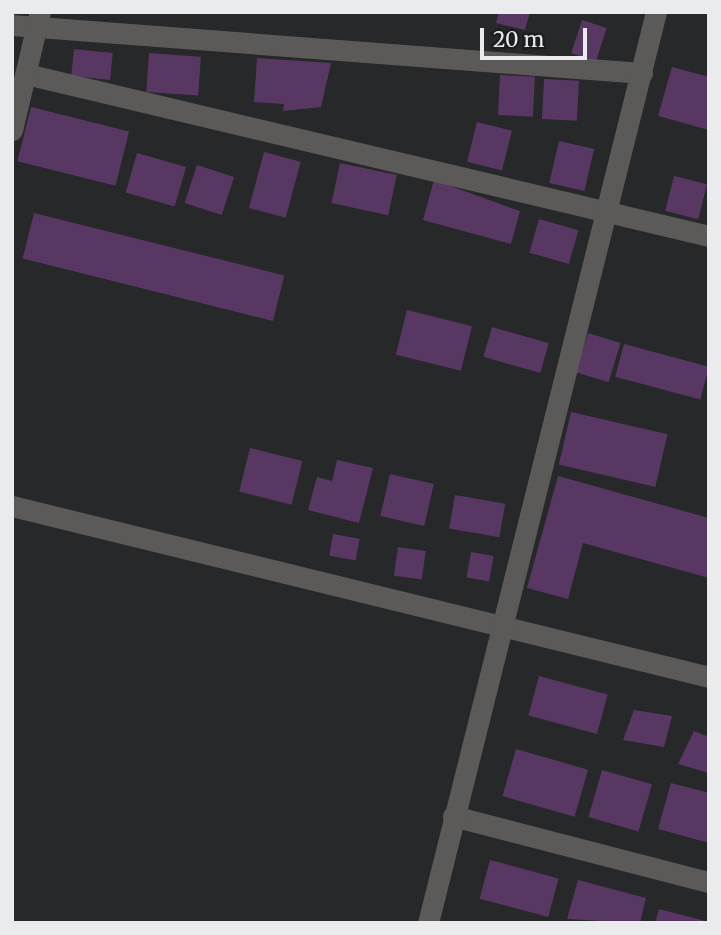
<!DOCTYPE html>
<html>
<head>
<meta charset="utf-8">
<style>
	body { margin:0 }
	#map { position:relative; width:721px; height:935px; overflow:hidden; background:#26282a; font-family:Merriweather,serif }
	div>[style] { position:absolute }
	.building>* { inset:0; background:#583863; transform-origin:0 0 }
	.minor>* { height:21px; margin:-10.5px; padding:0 10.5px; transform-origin:10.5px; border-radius:10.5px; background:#5b5a59 }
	span { translate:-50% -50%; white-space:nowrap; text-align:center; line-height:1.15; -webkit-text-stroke:6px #1c1e20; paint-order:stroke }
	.frame { position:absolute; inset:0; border:14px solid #eaebed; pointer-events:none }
	.scale { position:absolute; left:480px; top:28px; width:107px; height:32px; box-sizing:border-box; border:4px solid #eaebed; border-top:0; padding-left:9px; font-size:21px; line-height:24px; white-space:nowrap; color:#eaebed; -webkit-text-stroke:5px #1c1e20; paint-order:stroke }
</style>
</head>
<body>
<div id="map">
	<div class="building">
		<div style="clip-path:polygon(499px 12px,530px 12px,525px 30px,496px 23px)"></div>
		<div style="left:582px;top:20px;width:26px;height:35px;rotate:18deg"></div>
		<div style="left:74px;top:49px;width:39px;height:27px;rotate:6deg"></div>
		<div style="left:149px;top:53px;width:52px;height:39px;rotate:4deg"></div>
		<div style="clip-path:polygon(257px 58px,331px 63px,321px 107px,283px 111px,284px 104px,254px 102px)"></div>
		<div style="clip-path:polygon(672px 67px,709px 77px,709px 130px,658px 116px)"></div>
		<div style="left:500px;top:75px;width:35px;height:40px;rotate:3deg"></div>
		<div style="left:544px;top:79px;width:35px;height:40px;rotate:3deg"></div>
		<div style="left:31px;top:107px;width:101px;height:56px;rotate:14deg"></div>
		<div style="left:477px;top:122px;width:36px;height:41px;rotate:14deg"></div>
		<div style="left:559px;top:141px;width:36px;height:43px;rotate:13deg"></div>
		<div style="left:264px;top:152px;width:38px;height:58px;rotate:15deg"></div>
		<div style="left:137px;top:153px;width:51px;height:41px;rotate:16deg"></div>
		<div style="left:340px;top:163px;width:58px;height:41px;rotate:12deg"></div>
		<div style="left:197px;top:165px;width:39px;height:40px;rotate:18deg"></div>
		<div style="left:674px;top:176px;width:34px;height:36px;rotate:14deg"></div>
		<div style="clip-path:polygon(434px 180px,520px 211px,511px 244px,423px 220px)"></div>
		<div style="left:34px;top:213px;width:258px;height:47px;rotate:14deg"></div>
		<div style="left:539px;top:219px;width:41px;height:35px;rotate:16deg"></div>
		<div style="left:407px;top:310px;width:67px;height:46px;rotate:14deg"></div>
		<div style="left:492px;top:327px;width:59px;height:31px;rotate:16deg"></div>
		<div style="left:588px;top:333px;width:34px;height:41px;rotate:17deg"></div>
		<div style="left:624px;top:344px;width:88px;height:34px;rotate:15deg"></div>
		<div style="left:571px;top:412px;width:99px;height:54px;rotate:13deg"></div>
		<div style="left:250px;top:448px;width:54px;height:45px;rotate:14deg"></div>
		<div style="clip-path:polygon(337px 460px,373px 468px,359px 523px,308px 510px,317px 477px,332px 481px)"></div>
		<div style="left:390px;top:474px;width:45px;height:43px;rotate:13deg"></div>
		<div style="clip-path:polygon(558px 476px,709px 518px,709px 578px,583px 543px,568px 599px,527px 588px)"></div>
		<div style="left:455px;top:495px;width:51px;height:34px;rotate:10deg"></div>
		<div style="left:333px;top:534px;width:27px;height:22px;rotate:10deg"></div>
		<div style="left:398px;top:547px;width:28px;height:29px;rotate:8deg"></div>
		<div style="left:471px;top:552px;width:23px;height:26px;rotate:10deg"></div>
		<div style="left:539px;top:676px;width:71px;height:41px;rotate:15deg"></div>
		<div style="clip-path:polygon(634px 710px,672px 716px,664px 747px,623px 740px)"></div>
		<div style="clip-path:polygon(694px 731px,709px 737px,709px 773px,678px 764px)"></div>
		<div style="left:516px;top:749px;width:75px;height:49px;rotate:16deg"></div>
		<div style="left:602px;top:770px;width:52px;height:49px;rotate:16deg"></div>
		<div style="clip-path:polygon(671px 783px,709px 793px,709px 843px,658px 829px)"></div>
		<div style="left:490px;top:860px;width:71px;height:40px;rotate:15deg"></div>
		<div style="clip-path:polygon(578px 880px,646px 898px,640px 923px,567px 919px)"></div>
		<div style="clip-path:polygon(659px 909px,709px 922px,709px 923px,655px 923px)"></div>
	</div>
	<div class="minor">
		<div style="left:12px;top:25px;width:632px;rotate:4.36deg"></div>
		<div style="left:26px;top:74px;width:702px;rotate:13.34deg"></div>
		<div style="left:12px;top:130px;width:121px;rotate:-76.7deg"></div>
		<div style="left:12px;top:506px;width:718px;rotate:13.78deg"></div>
		<div style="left:453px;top:816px;width:264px;rotate:14.5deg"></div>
		<div style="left:428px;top:923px;width:939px;rotate:-75.95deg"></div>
	</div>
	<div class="frame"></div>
	<div class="scale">20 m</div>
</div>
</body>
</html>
